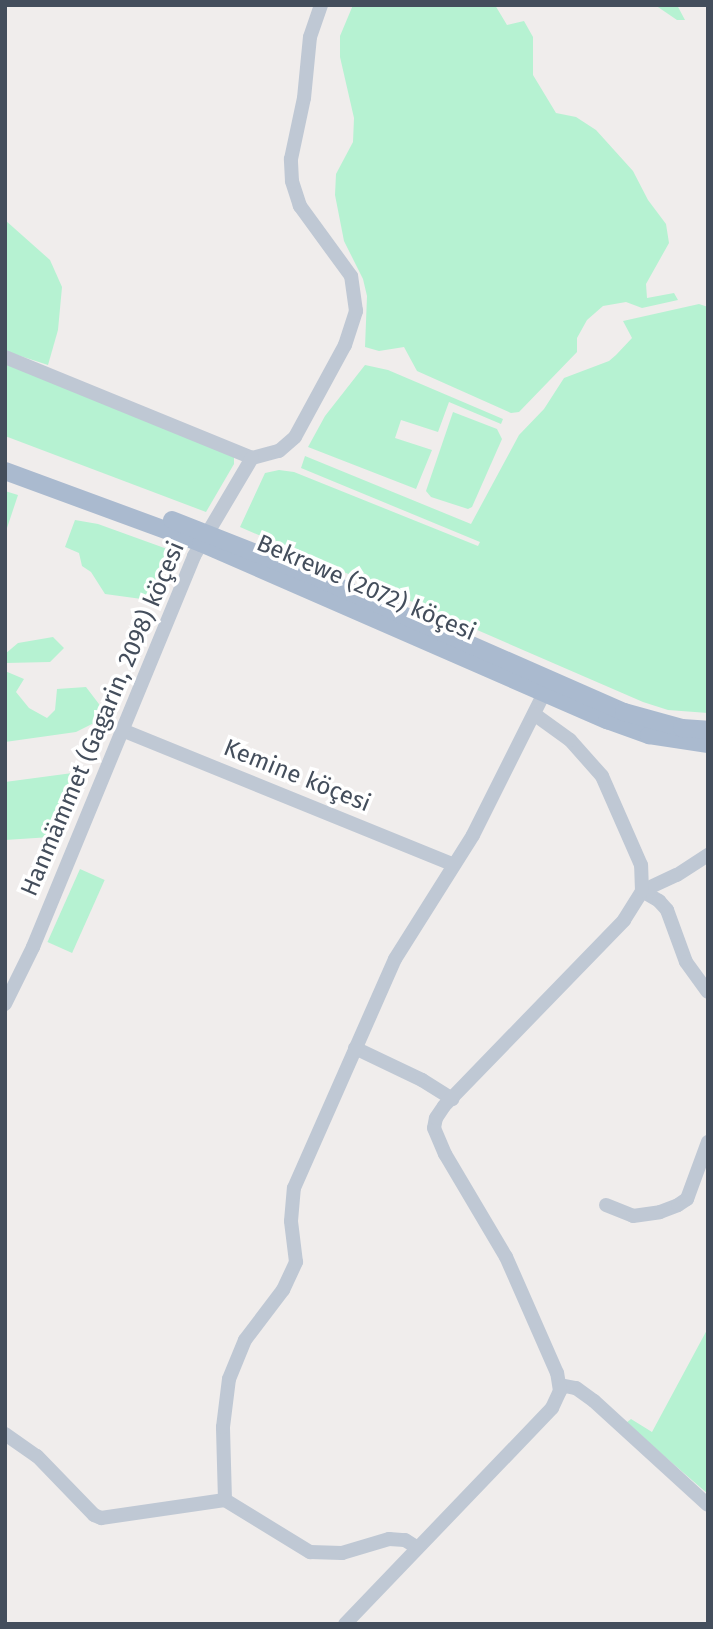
<!DOCTYPE html>
<html>
<head>
<meta charset="utf-8">
<style>
	body { margin:0 }
	#map { position:relative; width:713px; height:1629px; overflow:hidden; background:#f0edec; font-family:"Fira Sans",sans-serif }
	div>[style] { position:absolute }
	.green>* { inset:0; background:#b6f2d2; transform-origin:0 0 }
	.minor>* { height:14px; margin:-7px; padding:0 7px; transform-origin:7px; border-radius:7px; background:#bfc8d4 }
	.major>* { height:18px; margin:-9px; padding:0 9px; transform-origin:9px; border-radius:9px; background:#aabacf }
	span { translate:-50% -50%; white-space:nowrap; text-align:center; line-height:1.15; -webkit-text-stroke:7px #fff; paint-order:stroke }
	.street-label { font-size:24px; color:#444e5c }
	.frame { position:absolute; inset:0; border:7px solid #444e5c; pointer-events:none }
</style>
</head>
<body>
<div id="map">
	<div class="green">
		<div style="clip-path:polygon(353px 5px,495px 5px,507px 25px,524px 21px,533px 37px,533px 75px,556px 113px,576px 117px,596px 130px,633px 171px,648px 200px,666px 224px,669px 243px,646px 284px,647px 298px,674px 293px,678px 300px,642px 308px,626px 302px,603px 306px,587px 320px,577px 338px,577px 352px,519px 412px,511px 413px,417px 371px,404px 347px,379px 351px,365px 347px,367px 296px,363px 279px,344px 241px,335px 195px,336px 174px,353px 142px,354px 118px,340px 57px,340px 36px)"></div>
		<div style="clip-path:polygon(655px 5px,677px 5px,685px 20px,677px 20px)"></div>
		<div style="clip-path:polygon(5px 220px,50px 260px,62px 287px,58px 330px,48px 365px,5px 351px)"></div>
		<div style="clip-path:polygon(699px 304px,708px 307px,708px 713px,668px 710px,643px 702px,240px 527px,265px 473px,279px 470px,294px 472px,478px 546px,480px 542px,301px 468px,305px 456px,471px 524px,519px 435px,544px 409px,564px 378px,609px 361px,616px 355px,632px 338px,623px 321px)"></div>
		<div style="clip-path:polygon(5px 361px,234px 453px,234px 464px,206px 512px,5px 436px)"></div>
		<div style="clip-path:polygon(365px 365px,388px 370px,503px 419px,501px 424px,449px 402px,438px 432px,401px 420px,395px 438px,432px 450px,416px 489px,308px 447px,325px 416px)"></div>
		<div style="clip-path:polygon(453px 412px,497px 429px,502px 439px,472px 507px,468px 509px,431px 497px,426px 491px)"></div>
		<div style="clip-path:polygon(5px 491px,18px 495px,5px 534px)"></div>
		<div style="clip-path:polygon(75px 520px,98px 524px,170px 550px,149px 600px,105px 594px,91px 572px,82px 566px,79px 553px,65px 547px)"></div>
		<div style="clip-path:polygon(53px 637px,64px 648px,50px 662px,6px 663px,5px 667px,5px 654px,18px 643px)"></div>
		<div style="clip-path:polygon(5px 671px,24px 679px,16px 692px,29px 708px,47px 718px,55px 710px,57px 689px,86px 687px,102px 708px,98px 721px,76px 732px,5px 742px)"></div>
		<div style="clip-path:polygon(80px 772px,51px 837px,5px 840px,5px 782px)"></div>
		<div style="left:80px;top:869px;width:27px;height:80px;rotate:24deg"></div>
		<div style="clip-path:polygon(708px 1328px,708px 1494px,626px 1423px,631px 1419px,652px 1432px)"></div>
	</div>
	<div class="minor">
		<div style="left:5px;top:357px;width:267px;rotate:22.2deg"></div>
		<div style="left:252px;top:458px;width:28px;rotate:-15deg"></div>
		<div style="left:279px;top:451px;width:21px;rotate:-41deg"></div>
		<div style="left:295px;top:437px;width:105px;rotate:-61.5deg"></div>
		<div style="left:345px;top:345px;width:36px;rotate:-72deg"></div>
		<div style="left:356px;top:311px;width:35px;rotate:-98deg"></div>
		<div style="left:351px;top:276px;width:87px;rotate:-126.1deg"></div>
		<div style="left:300px;top:206px;width:26px;rotate:-108deg"></div>
		<div style="left:292px;top:181px;width:22px;rotate:-93deg"></div>
		<div style="left:291px;top:159px;width:62px;rotate:-78deg"></div>
		<div style="left:304px;top:98px;width:61px;rotate:-84.4deg"></div>
		<div style="left:310px;top:37px;width:34px;rotate:-71deg"></div>
		<div style="left:122px;top:730px;width:358px;rotate:22.1deg"></div>
		<div style="left:642px;top:891px;width:20px;rotate:30deg"></div>
		<div style="left:659px;top:901px;width:12px;rotate:48deg"></div>
		<div style="left:667px;top:910px;width:55px;rotate:69.9deg"></div>
		<div style="left:686px;top:962px;width:37px;rotate:54deg"></div>
		<div style="left:642px;top:891px;width:38px;rotate:-25deg"></div>
		<div style="left:677px;top:875px;width:37px;rotate:-33deg"></div>
		<div style="left:5px;top:1004px;width:64px;rotate:-63.8deg"></div>
		<div style="left:33px;top:947px;width:423px;rotate:-67.6deg"></div>
		<div style="left:194px;top:556px;width:114px;rotate:-59.4deg"></div>
		<div style="left:355px;top:1048px;width:74px;rotate:25.5deg"></div>
		<div style="left:422px;top:1080px;width:36px;rotate:32deg"></div>
		<div style="left:606px;top:1205px;width:29px;rotate:22deg"></div>
		<div style="left:633px;top:1216px;width:27px;rotate:-8deg"></div>
		<div style="left:660px;top:1212px;width:19px;rotate:-21deg"></div>
		<div style="left:678px;top:1205px;width:11px;rotate:-34deg"></div>
		<div style="left:687px;top:1199px;width:61px;rotate:-69.8deg"></div>
		<div style="left:560px;top:1385px;width:16px;rotate:11deg"></div>
		<div style="left:576px;top:1388px;width:22px;rotate:36deg"></div>
		<div style="left:594px;top:1401px;width:154px;rotate:42.4deg"></div>
		<div style="left:5px;top:1434px;width:39px;rotate:35deg"></div>
		<div style="left:37px;top:1456px;width:82px;rotate:46deg"></div>
		<div style="left:94px;top:1515px;width:8px;rotate:23deg"></div>
		<div style="left:101px;top:1518px;width:125px;rotate:-8.3deg"></div>
		<div style="left:225px;top:1500px;width:100px;rotate:31.5deg"></div>
		<div style="left:310px;top:1552px;width:32px;rotate:2deg"></div>
		<div style="left:342px;top:1553px;width:49px;rotate:-16.6deg"></div>
		<div style="left:389px;top:1539px;width:16px;rotate:4deg"></div>
		<div style="left:405px;top:1540px;width:13px;rotate:32deg"></div>
		<div style="left:225px;top:1500px;width:73px;rotate:-91.6deg"></div>
		<div style="left:223px;top:1427px;width:48px;rotate:-82.9deg"></div>
		<div style="left:229px;top:1379px;width:42px;rotate:-67.7deg"></div>
		<div style="left:245px;top:1340px;width:63px;rotate:-52.8deg"></div>
		<div style="left:283px;top:1290px;width:31px;rotate:-65deg"></div>
		<div style="left:296px;top:1262px;width:41px;rotate:-97deg"></div>
		<div style="left:291px;top:1221px;width:33px;rotate:-85deg"></div>
		<div style="left:294px;top:1188px;width:250px;rotate:-66.2deg"></div>
		<div style="left:395px;top:959px;width:146px;rotate:-57.8deg"></div>
		<div style="left:473px;top:835px;width:168px;rotate:-63.4deg"></div>
		<div style="left:345px;top:1624px;width:299px;rotate:-46.2deg"></div>
		<div style="left:552px;top:1408px;width:19px;rotate:-65deg"></div>
		<div style="left:560px;top:1391px;width:18px;rotate:-99deg"></div>
		<div style="left:557px;top:1373px;width:127px;rotate:-113.7deg"></div>
		<div style="left:506px;top:1257px;width:120px;rotate:-120.6deg"></div>
		<div style="left:445px;top:1154px;width:28px;rotate:-113deg"></div>
		<div style="left:434px;top:1128px;width:10px;rotate:-79deg"></div>
		<div style="left:436px;top:1118px;width:14px;rotate:-56deg"></div>
		<div style="left:444px;top:1106px;width:259px;rotate:-45.9deg"></div>
		<div style="left:624px;top:920px;width:34px;rotate:-58deg"></div>
		<div style="left:642px;top:891px;width:26px;rotate:-92deg"></div>
		<div style="left:641px;top:865px;width:97px;rotate:-113.7deg"></div>
		<div style="left:602px;top:776px;width:48px;rotate:-131.6deg"></div>
		<div style="left:570px;top:740px;width:44px;rotate:-144.2deg"></div>
	</div>
	<div class="major">
		<div style="left:5px;top:471px;width:209px;rotate:20.2deg"></div>
		<div style="left:201px;top:543px;width:443px;rotate:23.6deg"></div>
		<div style="left:607px;top:720px;width:45px;rotate:19.7deg"></div>
		<div style="left:649px;top:735px;width:60px;rotate:8.7deg"></div>
		<div style="left:172px;top:520px;width:153px;rotate:21.5deg"></div>
		<div style="left:314px;top:576px;width:339px;rotate:23.7deg"></div>
		<div style="left:624px;top:712px;width:60px;rotate:15.4deg"></div>
		<div style="left:682px;top:728px;width:26px;rotate:4deg"></div>
	</div>
	<div class="street-label">
		<span style="left:366px;top:588px;rotate:23deg">Bekrewe (2072) köçesi</span>
		<span style="left:103px;top:719px;rotate:-67deg">Hanmämmet (Gagarin, 2098) köçesi</span>
		<span style="left:297px;top:776px;rotate:22deg">Kemine köçesi</span>
	</div>
	<div class="frame"></div>
</div>
</body>
</html>
